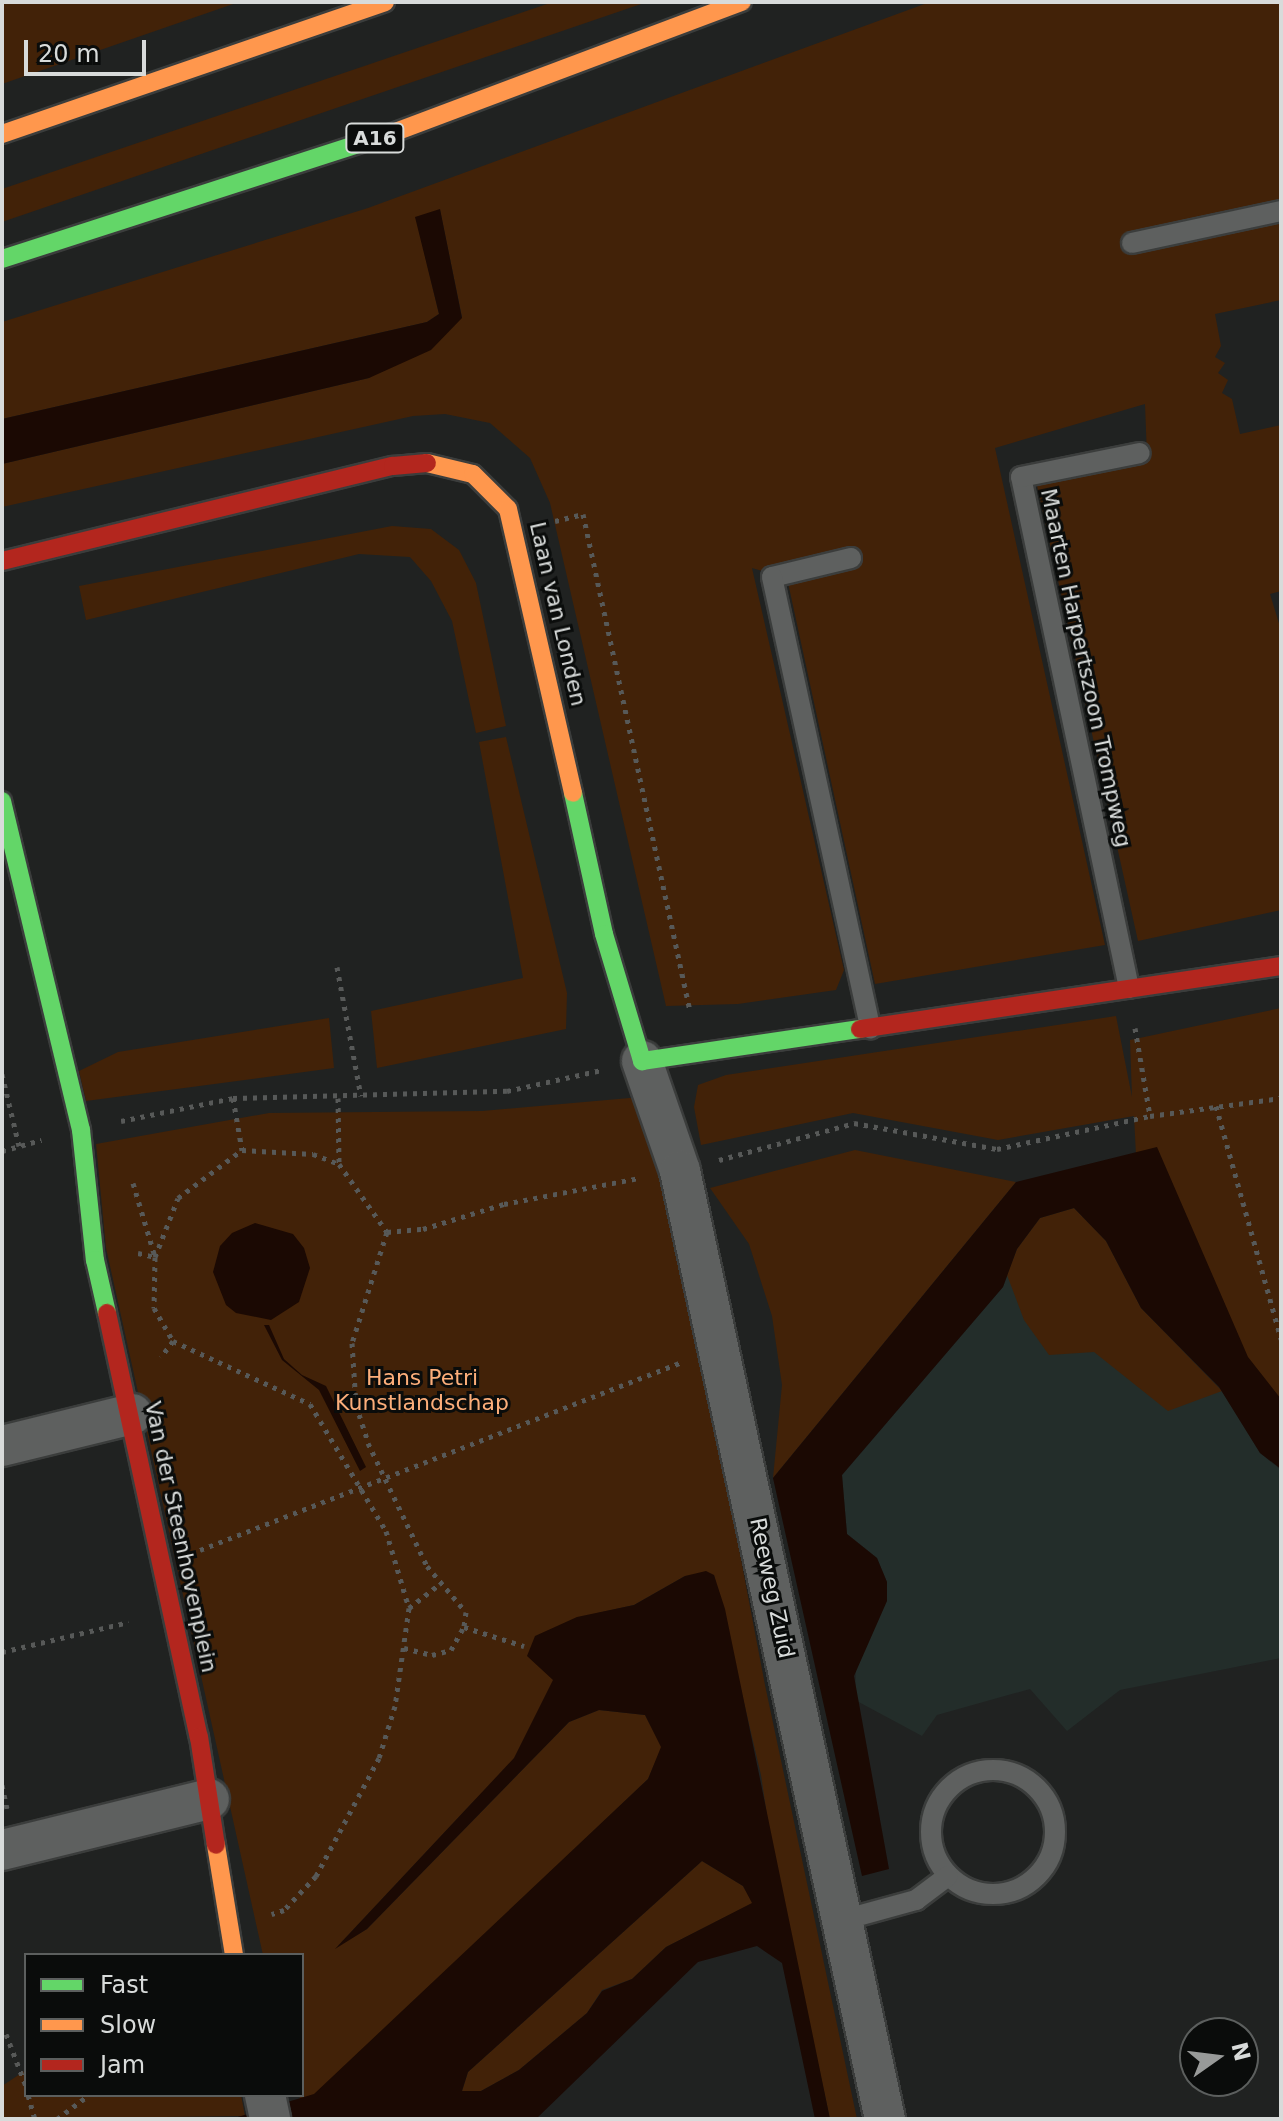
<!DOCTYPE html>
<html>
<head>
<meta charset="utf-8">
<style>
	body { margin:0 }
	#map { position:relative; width:1283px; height:2121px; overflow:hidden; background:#202221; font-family:"DejaVu Sans",sans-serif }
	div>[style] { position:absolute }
	.built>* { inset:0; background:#232d2a }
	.green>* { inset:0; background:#422208 }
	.water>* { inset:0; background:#1b0903 }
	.path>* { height:5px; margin-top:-2.5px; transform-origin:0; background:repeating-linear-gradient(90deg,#575958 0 4px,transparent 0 10px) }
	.roads { filter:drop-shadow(2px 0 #3b3d3c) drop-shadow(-2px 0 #3b3d3c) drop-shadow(0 2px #3b3d3c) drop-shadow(0 -2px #3b3d3c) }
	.lane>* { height:20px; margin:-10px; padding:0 10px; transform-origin:10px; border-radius:10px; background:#5e605f }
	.lane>.ring { margin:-10px; padding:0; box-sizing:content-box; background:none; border:20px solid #5e605f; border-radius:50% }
	.street>* { height:40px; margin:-20px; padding:0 20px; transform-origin:20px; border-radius:20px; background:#5e605f }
	.fast>* { height:18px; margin:-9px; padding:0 9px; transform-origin:9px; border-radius:9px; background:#63d668 }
	.slow>* { height:18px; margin:-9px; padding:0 9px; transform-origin:9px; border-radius:9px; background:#ff974d }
	.jam>* { height:18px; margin:-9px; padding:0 9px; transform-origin:9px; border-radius:9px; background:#b3261e }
	span { translate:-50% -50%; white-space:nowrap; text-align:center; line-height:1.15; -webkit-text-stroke:6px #0a0c0b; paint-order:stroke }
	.shield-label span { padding:2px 6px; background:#0a0c0b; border:2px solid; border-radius:6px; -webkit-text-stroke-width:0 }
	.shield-label { font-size:20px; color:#d8dbda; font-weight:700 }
	.street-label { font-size:22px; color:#d8dbda }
	.park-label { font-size:22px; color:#fcae7a }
	.frame { position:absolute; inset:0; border:4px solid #d8dbda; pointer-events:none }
	.legend { position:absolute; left:24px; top:1953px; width:280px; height:144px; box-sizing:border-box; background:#0a0c0b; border:2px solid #5c5f5e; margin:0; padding:10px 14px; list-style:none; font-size:24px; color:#d8dbda }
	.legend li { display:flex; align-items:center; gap:16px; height:40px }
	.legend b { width:40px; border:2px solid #5c5f5e }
	.north { position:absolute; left:1179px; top:2017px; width:80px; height:80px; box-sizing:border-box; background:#0a0c0b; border:2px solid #5c5f5e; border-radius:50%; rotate:76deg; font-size:22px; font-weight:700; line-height:32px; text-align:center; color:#d8dbda }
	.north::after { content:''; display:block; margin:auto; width:28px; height:36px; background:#989a99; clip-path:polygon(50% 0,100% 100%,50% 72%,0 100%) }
	.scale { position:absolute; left:24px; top:40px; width:122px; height:36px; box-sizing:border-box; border:4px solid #d8dbda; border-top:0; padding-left:10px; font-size:24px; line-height:28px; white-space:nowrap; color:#d8dbda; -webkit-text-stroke:6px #0a0c0b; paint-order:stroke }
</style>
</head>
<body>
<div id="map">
	<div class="built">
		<div style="clip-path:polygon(1017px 1249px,1222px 1391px,1260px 1453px,1281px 1470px,1281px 1658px,1120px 1690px,1067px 1731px,1030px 1689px,937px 1715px,922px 1736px,855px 1700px,856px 1661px,886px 1601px,887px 1582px,877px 1558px,847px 1534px,842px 1475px,1003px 1287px)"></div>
	</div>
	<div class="green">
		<div style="clip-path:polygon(2px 2px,239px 2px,2px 84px)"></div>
		<div style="clip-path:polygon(553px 2px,647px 2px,2px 222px,2px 189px)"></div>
		<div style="clip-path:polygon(930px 2px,1281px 2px,1281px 300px,1215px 314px,1221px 346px,1215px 357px,1225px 363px,1218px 373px,1228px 380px,1222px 393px,1232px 399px,1240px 434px,1281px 425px,1281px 591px,1270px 594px,1281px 630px,1281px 910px,1138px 941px,1036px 481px,1147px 456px,1145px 404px,995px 448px,1105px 945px,875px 984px,787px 578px,752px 568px,844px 970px,836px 990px,738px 1004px,666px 1006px,550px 503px,530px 458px,490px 423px,445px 414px,413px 416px,2px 507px,2px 464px,369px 378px,462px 317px,440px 210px,416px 218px,439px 314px,427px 322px,2px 419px,2px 322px,368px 208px)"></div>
		<div style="clip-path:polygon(392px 526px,431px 529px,459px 550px,476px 583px,506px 726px,476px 733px,452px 621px,431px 581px,410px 557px,359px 554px,86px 620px,79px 586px)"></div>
		<div style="clip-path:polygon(506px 737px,567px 993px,566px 1029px,377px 1068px,371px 1011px,523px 978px,479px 742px)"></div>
		<div style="clip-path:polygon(1281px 1008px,1281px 1407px,1140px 1233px,1134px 1116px,998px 1140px,853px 1113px,701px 1145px,694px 1107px,698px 1085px,726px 1075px,1116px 1016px,1132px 1097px,1130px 1040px)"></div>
		<div style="clip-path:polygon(329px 1018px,334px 1068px,86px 1101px,79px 1071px,118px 1052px)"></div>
		<div style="clip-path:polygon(641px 1097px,665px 1163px,765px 1685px,857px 2119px,830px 2119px,773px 1856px,761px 1775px,714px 1575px,685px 1576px,634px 1605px,598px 1613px,515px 1767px,472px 1803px,338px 1946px,367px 1929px,569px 1722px,599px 1710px,645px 1715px,662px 1747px,648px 1779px,372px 2043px,314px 2095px,298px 2100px,302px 2095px,302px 1955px,263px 1955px,106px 1248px,96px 1144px,269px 1113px,482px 1111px)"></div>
		<div style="clip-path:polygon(855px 1150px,1016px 1182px,773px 1478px,782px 1385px,772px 1316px,749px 1244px,710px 1188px)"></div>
		<div style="clip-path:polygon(1074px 1208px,1106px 1241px,1141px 1308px,1222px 1391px,1168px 1411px,1094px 1352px,1049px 1355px,1024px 1320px,1007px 1275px,1017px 1249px,1040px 1218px)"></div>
		<div style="clip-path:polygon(702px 1861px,743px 1886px,753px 1903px,666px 1947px,632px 1979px,602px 1990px,587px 2013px,519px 2070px,481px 2091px,462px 2091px,468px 2072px)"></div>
		<div style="clip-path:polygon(26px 2070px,26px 2095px,241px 2095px,245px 2116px,2px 2119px,2px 2086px)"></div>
	</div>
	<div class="water">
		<div style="clip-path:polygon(440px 209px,462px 318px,431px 350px,369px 378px,2px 464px,2px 419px,427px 322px,439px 314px,415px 217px)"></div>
		<div style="clip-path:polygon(1157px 1147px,1248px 1357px,1281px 1399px,1281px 1469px,1260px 1453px,1219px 1387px,1141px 1308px,1106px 1241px,1074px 1208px,1040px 1218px,1017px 1249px,1003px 1287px,842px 1475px,847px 1534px,877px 1558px,887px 1582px,887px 1601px,854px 1676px,889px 1869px,862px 1876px,773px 1478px,1016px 1182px)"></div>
		<div style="clip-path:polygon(255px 1223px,293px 1234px,304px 1248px,310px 1268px,299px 1302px,271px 1320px,236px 1313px,226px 1305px,213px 1272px,220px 1246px,232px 1233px)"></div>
		<div style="clip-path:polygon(264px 1325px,269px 1325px,284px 1359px,302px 1375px,326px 1386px,366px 1467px,360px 1471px,319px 1390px,282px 1360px)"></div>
		<div style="clip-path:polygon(evenodd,706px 1571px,714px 1575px,725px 1609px,830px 2119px,815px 2119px,782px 1963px,757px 1946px,698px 1962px,536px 2119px,231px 2119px,314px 2094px,648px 1779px,661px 1747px,645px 1715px,599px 1710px,569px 1722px,367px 1929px,335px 1949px,514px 1758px,553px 1680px,527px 1656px,535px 1636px,577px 1617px,634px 1605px,685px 1576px,706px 1571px,702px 1861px,743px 1886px,752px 1903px,666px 1947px,632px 1979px,602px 1991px,587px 2013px,519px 2070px,481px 2091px,462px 2091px,468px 2072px,702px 1861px)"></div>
	</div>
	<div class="path">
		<div style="left:555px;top:521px;width:29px;rotate:-14deg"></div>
		<div style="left:583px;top:514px;width:508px;rotate:77.85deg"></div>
		<div style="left:337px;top:967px;width:131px;rotate:79.5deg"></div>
		<div style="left:1135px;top:1028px;width:89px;rotate:80.3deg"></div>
		<div style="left:2px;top:1074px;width:74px;rotate:76.7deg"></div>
		<div style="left:233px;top:1098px;width:53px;rotate:80.2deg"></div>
		<div style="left:338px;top:1098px;width:66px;rotate:89.1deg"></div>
		<div style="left:1216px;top:1106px;width:242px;rotate:74.4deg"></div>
		<div style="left:121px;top:1121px;width:114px;rotate:-11.6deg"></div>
		<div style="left:233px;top:1098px;width:274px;rotate:-1.5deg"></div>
		<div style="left:507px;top:1091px;width:97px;rotate:-12.5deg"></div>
		<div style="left:2px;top:1151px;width:41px;rotate:-15.8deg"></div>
		<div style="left:719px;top:1160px;width:140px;rotate:-15.3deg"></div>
		<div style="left:854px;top:1123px;width:145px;rotate:10.3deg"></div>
		<div style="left:997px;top:1149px;width:157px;rotate:-12.2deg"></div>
		<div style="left:1150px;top:1116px;width:132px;rotate:-7.8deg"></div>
		<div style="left:133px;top:1183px;width:77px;rotate:73.4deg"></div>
		<div style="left:155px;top:1257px;width:51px;rotate:91.1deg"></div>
		<div style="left:154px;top:1308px;width:38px;rotate:60deg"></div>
		<div style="left:173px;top:1341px;width:20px;rotate:127deg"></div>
		<div style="left:387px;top:1232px;width:36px;rotate:-5deg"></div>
		<div style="left:423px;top:1229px;width:85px;rotate:-17.2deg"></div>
		<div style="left:504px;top:1204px;width:137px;rotate:-10.9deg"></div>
		<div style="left:138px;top:1253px;width:17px;rotate:13deg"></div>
		<div style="left:155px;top:1257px;width:63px;rotate:-68.7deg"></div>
		<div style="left:178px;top:1198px;width:80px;rotate:-36.9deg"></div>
		<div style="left:242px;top:1150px;width:71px;rotate:3.2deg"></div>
		<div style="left:313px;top:1154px;width:28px;rotate:21deg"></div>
		<div style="left:339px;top:1164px;width:83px;rotate:54.8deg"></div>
		<div style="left:387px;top:1232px;width:116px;rotate:107.5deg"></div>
		<div style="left:352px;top:1343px;width:62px;rotate:86.3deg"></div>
		<div style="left:356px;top:1405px;width:40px;rotate:72deg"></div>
		<div style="left:368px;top:1443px;width:136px;rotate:64.4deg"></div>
		<div style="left:427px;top:1566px;width:60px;rotate:49.7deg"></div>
		<div style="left:466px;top:1612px;width:15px;rotate:98deg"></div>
		<div style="left:464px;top:1627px;width:63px;rotate:17.6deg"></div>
		<div style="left:173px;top:1341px;width:151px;rotate:24.7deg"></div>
		<div style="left:310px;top:1404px;width:148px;rotate:59.1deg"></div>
		<div style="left:386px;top:1531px;width:80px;rotate:73.4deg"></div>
		<div style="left:409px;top:1608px;width:99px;rotate:98.1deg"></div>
		<div style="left:395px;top:1706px;width:54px;rotate:107.1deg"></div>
		<div style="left:379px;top:1758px;width:134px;rotate:118.1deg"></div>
		<div style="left:316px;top:1876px;width:47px;rotate:133.3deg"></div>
		<div style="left:284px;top:1910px;width:13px;rotate:162deg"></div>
		<div style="left:200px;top:1550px;width:517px;rotate:-21.31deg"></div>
		<div style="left:409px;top:1608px;width:37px;rotate:-38deg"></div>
		<div style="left:404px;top:1648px;width:29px;rotate:14deg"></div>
		<div style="left:432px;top:1655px;width:20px;rotate:-15deg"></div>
		<div style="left:451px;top:1650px;width:26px;rotate:-61deg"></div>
		<div style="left:2px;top:1652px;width:130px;rotate:-13.3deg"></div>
		<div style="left:2px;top:1785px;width:24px;rotate:78deg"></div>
		<div style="left:6px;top:2034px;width:56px;rotate:69deg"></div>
		<div style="left:28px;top:2095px;width:25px;rotate:74deg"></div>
		<div style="left:57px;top:2119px;width:40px;rotate:-37deg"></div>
	</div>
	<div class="roads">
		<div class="lane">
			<div style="left:1132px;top:243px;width:152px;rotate:-12.1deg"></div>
			<div style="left:851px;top:558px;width:81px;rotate:166.5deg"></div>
			<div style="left:772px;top:577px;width:462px;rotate:77.7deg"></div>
			<div style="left:1129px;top:988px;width:522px;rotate:-101.93deg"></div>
			<div style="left:1021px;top:477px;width:121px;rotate:-11.4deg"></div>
			<div class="ring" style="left:931px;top:1770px;width:104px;height:104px"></div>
			<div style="left:843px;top:1920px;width:76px;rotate:-15.3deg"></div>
			<div style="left:916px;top:1900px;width:40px;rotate:-37deg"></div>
		</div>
		<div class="street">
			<div style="left:642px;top:1061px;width:116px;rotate:70.9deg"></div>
			<div style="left:680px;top:1171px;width:970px;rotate:77.8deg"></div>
			<div style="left:2px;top:1446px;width:134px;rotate:-13.8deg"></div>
			<div style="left:2px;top:1850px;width:213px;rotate:-13.8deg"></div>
			<div style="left:265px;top:2095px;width:25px;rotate:78deg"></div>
		</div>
		<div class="fast">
			<div style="left:2px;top:259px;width:408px;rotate:-17.9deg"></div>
			<div style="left:573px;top:793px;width:144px;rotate:77.6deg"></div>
			<div style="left:604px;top:934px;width:133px;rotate:73.3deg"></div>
			<div style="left:642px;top:1061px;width:220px;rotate:-8.4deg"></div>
			<div style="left:2px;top:801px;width:338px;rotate:76.5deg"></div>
			<div style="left:81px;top:1130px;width:131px;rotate:83.9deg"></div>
			<div style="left:95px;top:1260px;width:54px;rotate:77.2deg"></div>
		</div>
		<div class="slow">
			<div style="left:2px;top:134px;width:405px;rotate:-19deg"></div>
			<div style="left:390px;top:134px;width:376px;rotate:-20.6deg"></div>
			<div style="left:427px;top:463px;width:47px;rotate:13.4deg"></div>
			<div style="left:473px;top:474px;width:49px;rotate:45deg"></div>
			<div style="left:508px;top:509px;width:291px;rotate:77.1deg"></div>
			<div style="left:216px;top:1845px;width:111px;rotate:80.7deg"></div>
		</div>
		<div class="jam">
			<div style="left:2px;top:561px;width:402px;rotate:-13.7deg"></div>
			<div style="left:393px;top:466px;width:34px;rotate:-5deg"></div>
			<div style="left:860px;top:1029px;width:426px;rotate:-8.5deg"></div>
			<div style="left:107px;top:1313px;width:434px;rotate:77.8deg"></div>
			<div style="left:199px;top:1737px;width:109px;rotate:81.1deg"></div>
		</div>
	</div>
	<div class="shield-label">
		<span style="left:375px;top:138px">A16</span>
	</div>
	<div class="street-label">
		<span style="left:558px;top:614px;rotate:77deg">Laan van Londen</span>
		<span style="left:1086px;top:668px;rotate:78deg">Maarten Harpertszoon Trompweg</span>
		<span style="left:181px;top:1537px;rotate:78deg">Van der Steenhovenplein</span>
		<span style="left:772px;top:1588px;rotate:78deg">Reeweg Zuid</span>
	</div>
	<div class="park-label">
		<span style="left:422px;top:1390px">Hans Petri<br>Kunstlandschap</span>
	</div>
	<div class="frame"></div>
	<ul class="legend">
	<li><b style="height:10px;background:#63d668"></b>Fast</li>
	<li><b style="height:10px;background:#ff974d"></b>Slow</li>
	<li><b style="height:10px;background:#b3261e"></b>Jam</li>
	</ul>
	<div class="north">N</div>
	<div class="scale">20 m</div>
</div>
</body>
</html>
